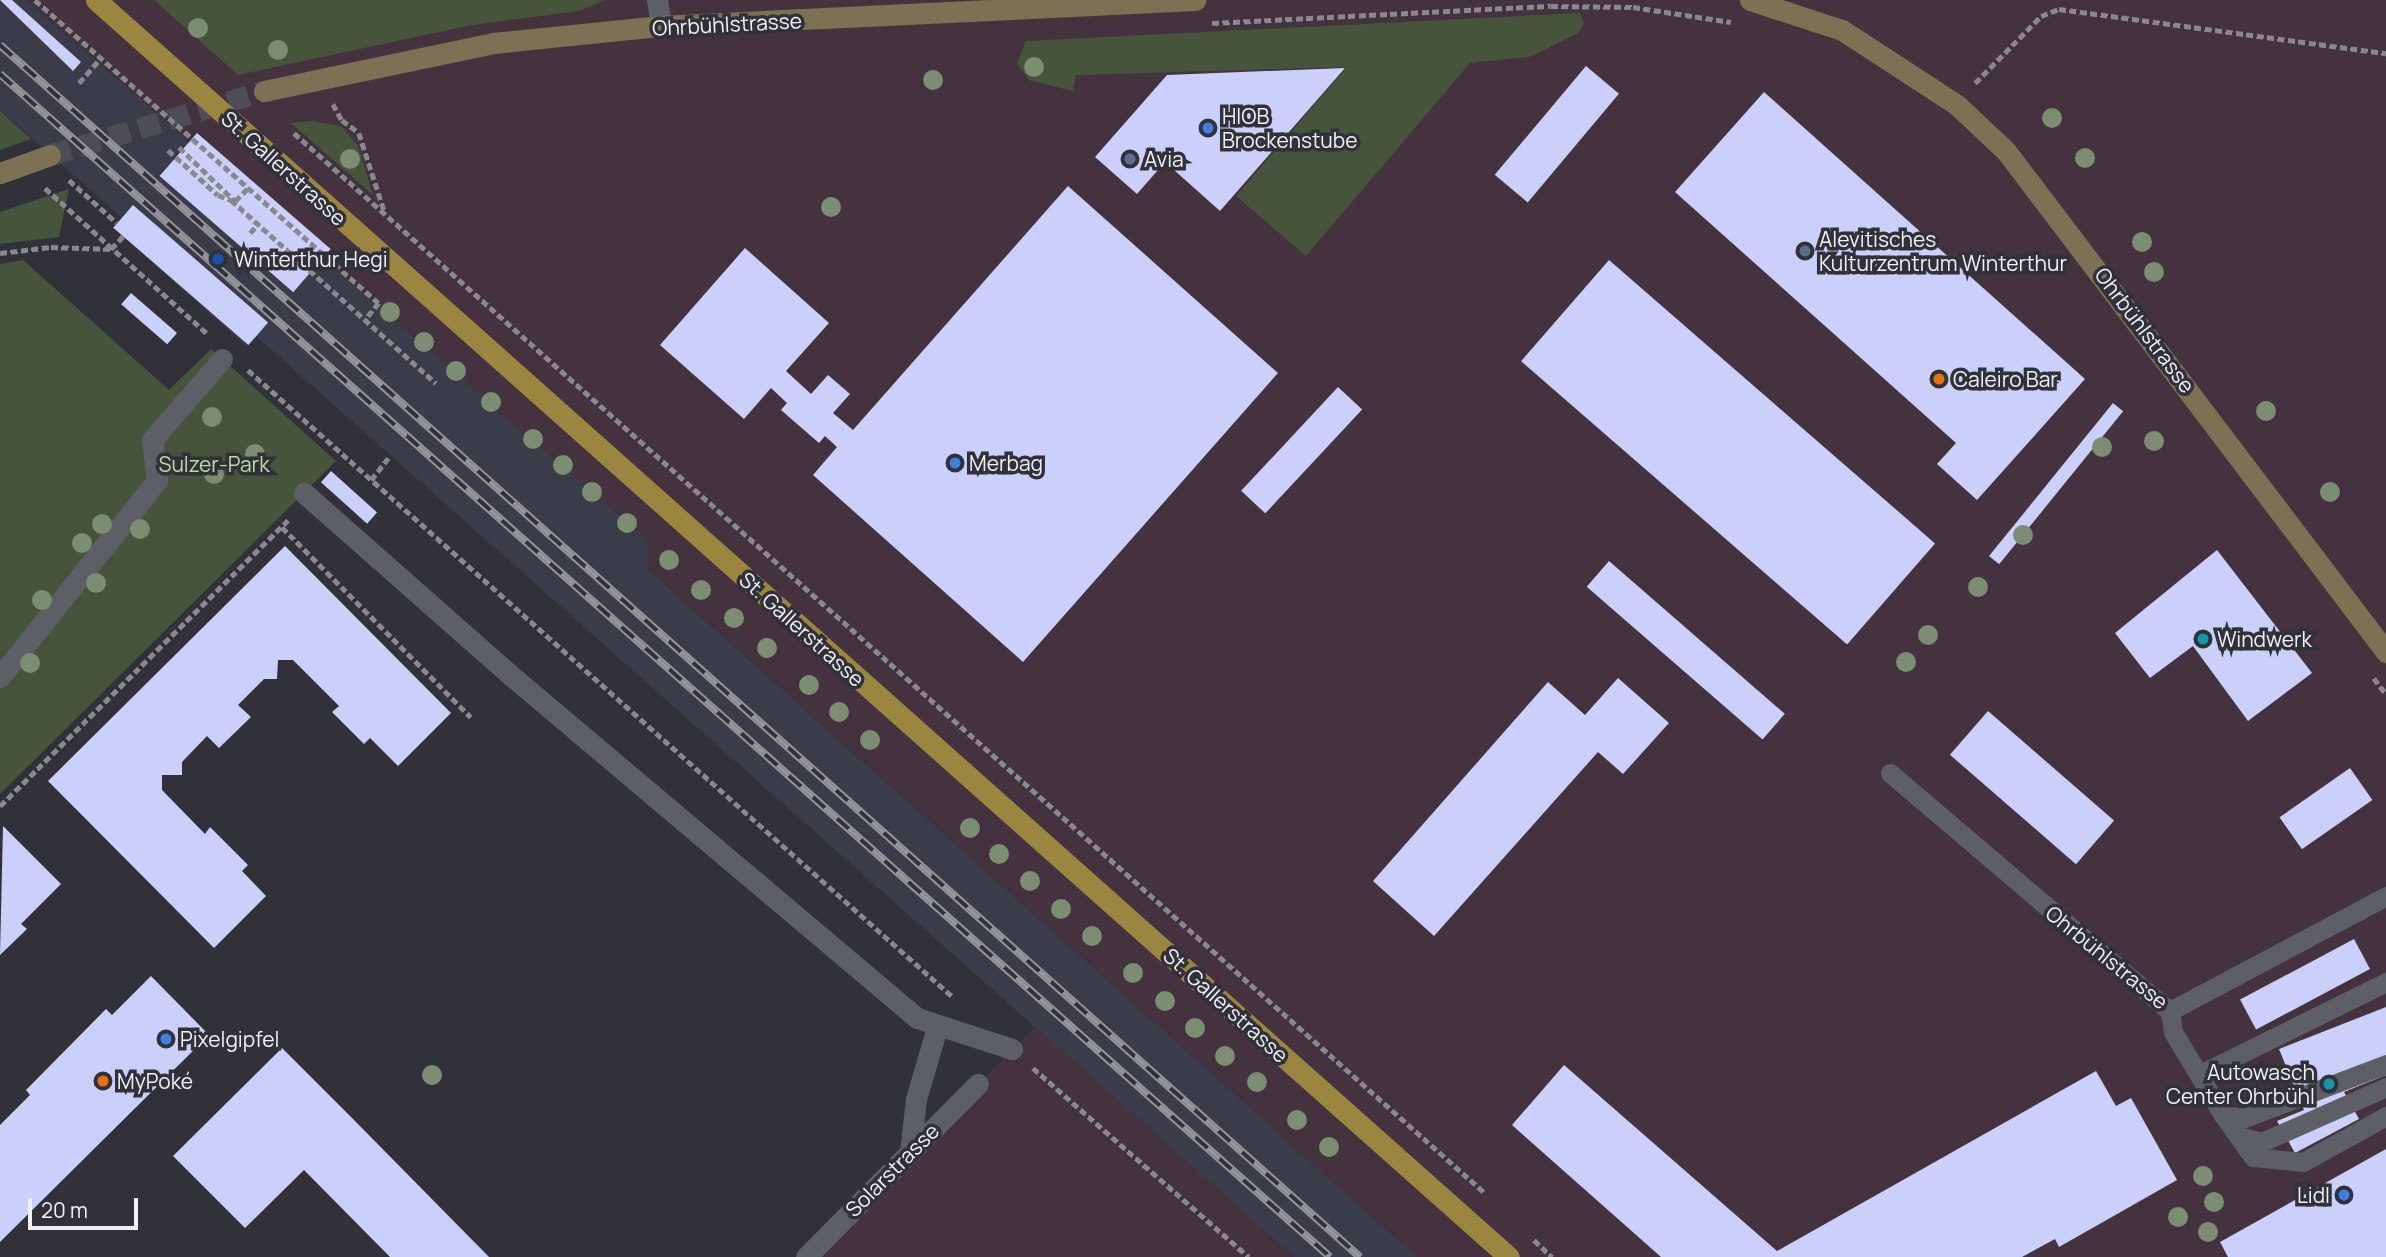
<!DOCTYPE html>
<html>
<head>
<meta charset="utf-8">
<style>
	body { margin:0 }
	#map { position:relative; width:2386px; height:1257px; overflow:hidden; background:#303139; font-family:Manrope,sans-serif }
	div>[style] { position:absolute }
	.built>* { inset:0; background:#3a3c49 }
	.industrial>* { inset:0; background:#44333e }
	.green>* { inset:0; background:#46543b }
	.building>* { inset:0; background:#cad0f9; transform-origin:0 0 }
	.secondary-tunnel>* { height:21px; margin-top:-10.5px; transform-origin:0; background:repeating-linear-gradient(90deg,#4d4e55 0 21px,transparent 0 31px) }
	.path>* { height:4.5px; margin-top:-2.25px; transform-origin:0; background:repeating-linear-gradient(90deg,#88888f 0 7px,transparent 0 10.5px) }
	.lane>* { height:19px; margin:-9.5px; padding:0 9.5px; transform-origin:9.5px; border-radius:9.5px; background:#5d5f67 }
	.street>* { height:21px; margin:-10.5px; padding:0 10.5px; transform-origin:10.5px; border-radius:10.5px; background:#5d5f67 }
	.secondary>* { height:21px; margin:-10.5px; padding:0 10.5px; transform-origin:10.5px; border-radius:10.5px; background:#7c7253 }
	.primary>* { height:21px; margin:-10.5px; padding:0 10.5px; transform-origin:10.5px; border-radius:10.5px; background:#9b863f }
	.rail>* { height:8px; margin-top:-4px; transform-origin:0; background:repeating-linear-gradient(90deg,#303139 0 16px,#94959b 0 32px); box-sizing:border-box; border-block:2px solid #94959b }
	.trees>* { width:20px; height:20px; margin:-10px; border-radius:50%; background:#7b8e72 }
	.dots>* { width:19px; height:19px; translate:-50% -50%; box-sizing:border-box; border:4px solid #303139; border-radius:50% }
	span { translate:-50% -50%; white-space:nowrap; text-align:center; line-height:1.15; -webkit-text-stroke:7px #303139; paint-order:stroke }
	.street-label { font-size:21px; color:#f0f0f5 }
	.poi-label { font-size:21px; color:#f0f0f5 }
	.left { translate:0 -50%; text-align:left }
	.right { translate:-100% -50%; text-align:right }
	.park-label { font-size:21px; color:#b9dba0 }
	.scale { position:absolute; left:28px; top:1198px; width:110px; height:32px; box-sizing:border-box; border:4px solid #f0f0f5; border-top:0; padding-left:9px; font-size:21px; line-height:24px; white-space:nowrap; color:#f0f0f5; -webkit-text-stroke:5px #303139; paint-order:stroke }
</style>
</head>
<body>
<div id="map">
	<div class="built">
		<div style="clip-path:polygon(0 0,26px 0,648px 540px,648px 569px,1417px 1257px,1294px 1257px,256px 336px,246px 346px,114px 228px,122px 218px,0 110px)"></div>
	</div>
	<div class="industrial">
		<div style="clip-path:polygon(26px 0,2386px 0,2386px 1257px,1417px 1257px,648px 568px,648px 540px)"></div>
		<div style="clip-path:polygon(1035px 1027px,1294px 1257px,806px 1257px)"></div>
	</div>
	<div class="green">
		<div style="clip-path:polygon(154px 0,605px 0,579px 11px,472px 25px,238px 75px)"></div>
		<div style="clip-path:polygon(1580px 13px,1584px 24px,1578px 33px,1529px 57px,1470px 63px,1306px 256px,1236px 196px,1347px 67px,1076px 75px,1073px 91px,1029px 80px,1017px 63px,1026px 41px)"></div>
		<div style="clip-path:polygon(0 111px,31px 139px,0 150px)"></div>
		<div style="clip-path:polygon(311px 121px,341px 126px,358px 146px,373px 195px,291px 123px)"></div>
		<div style="clip-path:polygon(69px 189px,59px 237px,0 244px,0 212px)"></div>
		<div style="clip-path:polygon(23px 260px,169px 390px,211px 349px,336px 461px,0 794px,0 264px)"></div>
	</div>
	<div class="building">
		<div style="clip-path:polygon(0 0,12px 0,81px 62px,73px 71px)"></div>
		<div style="left:1586px;top:66px;width:43px;height:142px;rotate:40deg"></div>
		<div style="clip-path:polygon(1345px 68px,1220px 211px,1165px 162px,1137px 194px,1095px 157px,1167px 75px)"></div>
		<div style="clip-path:polygon(1764px 92px,2085px 379px,1977px 500px,1937px 464px,1956px 443px,1675px 192px)"></div>
		<div style="left:197px;top:133px;width:177px;height:57px;rotate:41deg"></div>
		<div style="clip-path:polygon(1068px 186px,1278px 373px,1023px 662px,813px 475px,837px 447px,825px 436px,819px 443px,781px 410px,787px 403px,771px 388px,744px 419px,660px 345px,745px 248px,829px 323px,786px 371px,811px 394px,828px 375px,850px 394px,833px 413px,853px 430px)"></div>
		<div style="left:133px;top:205px;width:179px;height:30px;rotate:41deg"></div>
		<div style="left:1609px;top:260px;width:432px;height:134px;rotate:41deg"></div>
		<div style="left:131px;top:293px;width:61px;height:15px;rotate:41deg"></div>
		<div style="left:1338px;top:387px;width:33px;height:142px;rotate:43deg"></div>
		<div style="left:2113px;top:403px;width:13px;height:197px;rotate:39deg"></div>
		<div style="left:331px;top:471px;width:62px;height:15px;rotate:42deg"></div>
		<div style="clip-path:polygon(285px 546px,451px 713px,398px 766px,370px 738px,364px 744px,332px 712px,339px 706px,293px 660px,278px 660px,277px 679px,264px 679px,238px 705px,251px 717px,219px 748px,207px 736px,182px 762px,182px 775px,162px 775px,162px 790px,205px 834px,210px 827px,248px 865px,242px 871px,266px 896px,214px 948px,48px 781px)"></div>
		<div style="clip-path:polygon(2217px 550px,2312px 673px,2248px 721px,2193px 646px,2150px 678px,2115px 633px)"></div>
		<div style="left:1609px;top:561px;width:233px;height:34px;rotate:41deg"></div>
		<div style="clip-path:polygon(1618px 678px,1669px 723px,1623px 774px,1598px 752px,1434px 936px,1373px 881px,1548px 682px,1585px 715px)"></div>
		<div style="left:1988px;top:711px;width:167px;height:58px;rotate:41deg"></div>
		<div style="left:2350px;top:768px;width:39px;height:86px;rotate:55deg"></div>
		<div style="clip-path:polygon(3px 826px,61px 884px,21px 924px,27px 929px,0 955px)"></div>
		<div style="left:2354px;top:939px;width:34px;height:129px;rotate:62deg"></div>
		<div style="clip-path:polygon(151px 976px,209px 1035px,0 1242px,0 1125px,30px 1095px,26px 1090px,106px 1009px,112px 1015px)"></div>
		<div style="clip-path:polygon(2386px 1007px,2386px 1075px,2344px 1092px,2359px 1119px,2295px 1153px,2277px 1121px,2304px 1110px,2279px 1049px)"></div>
		<div style="clip-path:polygon(282px 1048px,354px 1120px,489px 1257px,390px 1257px,304px 1170px,245px 1228px,173px 1156px)"></div>
		<div style="clip-path:polygon(1564px 1065px,1777px 1251px,2096px 1071px,2116px 1106px,2131px 1098px,2177px 1180px,2059px 1247px,2055px 1239px,2022px 1257px,1661px 1257px,1512px 1125px)"></div>
		<div style="clip-path:polygon(2386px 1149px,2386px 1257px,2228px 1257px,2220px 1242px)"></div>
	</div>
	<div class="secondary-tunnel">
		<div style="left:50px;top:155px;width:223px;rotate:-16.7deg"></div>
	</div>
	<div class="path">
		<div style="left:35px;top:0;width:458px;rotate:41.4deg"></div>
		<div style="left:379px;top:303px;width:22px;rotate:129deg"></div>
		<div style="left:1212px;top:23px;width:339px;rotate:-2.9deg"></div>
		<div style="left:1551px;top:6px;width:82px;rotate:0.7deg"></div>
		<div style="left:1633px;top:7px;width:99px;rotate:8.7deg"></div>
		<div style="left:79px;top:83px;width:33px;rotate:-49deg"></div>
		<div style="left:1975px;top:83px;width:94px;rotate:-45.4deg"></div>
		<div style="left:2041px;top:16px;width:19px;rotate:-21deg"></div>
		<div style="left:2059px;top:9px;width:330px;rotate:7.7deg"></div>
		<div style="left:333px;top:104px;width:18px;rotate:61deg"></div>
		<div style="left:342px;top:120px;width:21px;rotate:37deg"></div>
		<div style="left:359px;top:133px;width:81px;rotate:72deg"></div>
		<div style="left:294px;top:133px;width:1594px;rotate:41.67deg"></div>
		<div style="left:179px;top:147px;width:79px;rotate:44deg"></div>
		<div style="left:168px;top:150px;width:67px;rotate:42deg"></div>
		<div style="left:218px;top:195px;width:14px;rotate:21deg"></div>
		<div style="left:231px;top:200px;width:275px;rotate:41.8deg"></div>
		<div style="left:69px;top:180px;width:64px;rotate:41.9deg"></div>
		<div style="left:45px;top:188px;width:219px;rotate:41.9deg"></div>
		<div style="left:235px;top:201px;width:18px;rotate:-45deg"></div>
		<div style="left:250px;top:233px;width:12px;rotate:-48deg"></div>
		<div style="left:0;top:253px;width:51px;rotate:-6.7deg"></div>
		<div style="left:51px;top:247px;width:60px;rotate:1.9deg"></div>
		<div style="left:111px;top:249px;width:18px;rotate:-47deg"></div>
		<div style="left:248px;top:370px;width:943px;rotate:41.65deg"></div>
		<div style="left:371px;top:480px;width:31px;rotate:-52deg"></div>
		<div style="left:282px;top:527px;width:268px;rotate:45.2deg"></div>
		<div style="left:2374px;top:678px;width:20px;rotate:53deg"></div>
		<div style="left:0;top:806px;width:409px;rotate:-44.8deg"></div>
		<div style="left:1033px;top:1068px;width:287px;rotate:41.2deg"></div>
		<div style="left:1534px;top:1240px;width:25px;rotate:43deg"></div>
	</div>
	<div class="lane">
		<div style="left:1890px;top:773px;width:367px;rotate:40.4deg"></div>
		<div style="left:2170px;top:1011px;width:245px;rotate:-28deg"></div>
		<div style="left:2170px;top:1011px;width:21px;rotate:82deg"></div>
		<div style="left:2173px;top:1032px;width:97px;rotate:58.9deg"></div>
		<div style="left:2223px;top:1115px;width:21px;rotate:8deg"></div>
		<div style="left:2244px;top:1118px;width:152px;rotate:-20.8deg"></div>
		<div style="left:2200px;top:1074px;width:208px;rotate:-26.3deg"></div>
		<div style="left:2223px;top:1115px;width:52px;rotate:54.5deg"></div>
		<div style="left:2253px;top:1157px;width:50px;rotate:5.7deg"></div>
		<div style="left:2303px;top:1162px;width:95px;rotate:-29deg"></div>
		<div style="left:2238px;top:1136px;width:25px;rotate:14deg"></div>
		<div style="left:2262px;top:1142px;width:136px;rotate:-23.9deg"></div>
	</div>
	<div class="street">
		<div style="left:657px;top:0;width:26px;rotate:81deg"></div>
		<div style="left:304px;top:493px;width:272px;rotate:41.4deg"></div>
		<div style="left:508px;top:673px;width:535px;rotate:40.15deg"></div>
		<div style="left:917px;top:1018px;width:100px;rotate:18.1deg"></div>
		<div style="left:0;top:677px;width:252px;rotate:-51.4deg"></div>
		<div style="left:157px;top:480px;width:40px;rotate:-97.1deg"></div>
		<div style="left:152px;top:440px;width:107px;rotate:-49.2deg"></div>
		<div style="left:910px;top:1153px;width:54px;rotate:-83.7deg"></div>
		<div style="left:916px;top:1099px;width:75px;rotate:-73.7deg"></div>
		<div style="left:806px;top:1257px;width:244px;rotate:-45.2deg"></div>
	</div>
	<div class="secondary">
		<div style="left:1750px;top:0;width:97px;rotate:18.1deg"></div>
		<div style="left:1842px;top:30px;width:137px;rotate:33.1deg"></div>
		<div style="left:1957px;top:105px;width:67px;rotate:43.2deg"></div>
		<div style="left:2006px;top:151px;width:629px;rotate:52.82deg"></div>
		<div style="left:264px;top:91px;width:234px;rotate:-11.8deg"></div>
		<div style="left:493px;top:43px;width:169px;rotate:-5.8deg"></div>
		<div style="left:661px;top:26px;width:535px;rotate:-2.79deg"></div>
		<div style="left:0;top:173px;width:53px;rotate:-19.8deg"></div>
	</div>
	<div class="primary">
		<div style="left:96px;top:0;width:1891px;rotate:41.66deg"></div>
	</div>
	<div class="rail">
		<div style="left:0;top:45px;width:1822px;rotate:41.71deg"></div>
		<div style="left:0;top:74px;width:1780px;rotate:41.65deg"></div>
	</div>
	<div class="trees">
		<div style="left:198px;top:28px"></div>
		<div style="left:278px;top:50px"></div>
		<div style="left:1034px;top:67px"></div>
		<div style="left:933px;top:80px"></div>
		<div style="left:2052px;top:118px"></div>
		<div style="left:2085px;top:158px"></div>
		<div style="left:350px;top:159px"></div>
		<div style="left:831px;top:207px"></div>
		<div style="left:2142px;top:242px"></div>
		<div style="left:2154px;top:272px"></div>
		<div style="left:390px;top:312px"></div>
		<div style="left:424px;top:342px"></div>
		<div style="left:456px;top:371px"></div>
		<div style="left:491px;top:402px"></div>
		<div style="left:2266px;top:411px"></div>
		<div style="left:212px;top:417px"></div>
		<div style="left:533px;top:439px"></div>
		<div style="left:2154px;top:441px"></div>
		<div style="left:2102px;top:447px"></div>
		<div style="left:255px;top:454px"></div>
		<div style="left:563px;top:465px"></div>
		<div style="left:214px;top:474px"></div>
		<div style="left:592px;top:492px"></div>
		<div style="left:2330px;top:492px"></div>
		<div style="left:627px;top:523px"></div>
		<div style="left:102px;top:524px"></div>
		<div style="left:140px;top:529px"></div>
		<div style="left:2023px;top:535px"></div>
		<div style="left:82px;top:543px"></div>
		<div style="left:669px;top:560px"></div>
		<div style="left:96px;top:583px"></div>
		<div style="left:1978px;top:587px"></div>
		<div style="left:701px;top:590px"></div>
		<div style="left:42px;top:600px"></div>
		<div style="left:734px;top:618px"></div>
		<div style="left:1928px;top:635px"></div>
		<div style="left:767px;top:648px"></div>
		<div style="left:1906px;top:662px"></div>
		<div style="left:30px;top:663px"></div>
		<div style="left:809px;top:685px"></div>
		<div style="left:839px;top:712px"></div>
		<div style="left:870px;top:740px"></div>
		<div style="left:970px;top:828px"></div>
		<div style="left:999px;top:854px"></div>
		<div style="left:1030px;top:881px"></div>
		<div style="left:1061px;top:909px"></div>
		<div style="left:1092px;top:936px"></div>
		<div style="left:1133px;top:973px"></div>
		<div style="left:1165px;top:1001px"></div>
		<div style="left:1195px;top:1028px"></div>
		<div style="left:1225px;top:1056px"></div>
		<div style="left:432px;top:1075px"></div>
		<div style="left:1257px;top:1082px"></div>
		<div style="left:1297px;top:1120px"></div>
		<div style="left:1329px;top:1147px"></div>
		<div style="left:2203px;top:1176px"></div>
		<div style="left:2214px;top:1202px"></div>
		<div style="left:2178px;top:1217px"></div>
		<div style="left:2208px;top:1232px"></div>
	</div>
	<div class="dots">
		<div style="left:1208px;top:128px;background:#3f7fe0"></div>
		<div style="left:1130px;top:159px;background:#5c6f8a"></div>
		<div style="left:1805px;top:251px;background:#5c6f8a"></div>
		<div style="left:218px;top:259px;background:#1a4fb4"></div>
		<div style="left:1939px;top:379px;background:#e8710a"></div>
		<div style="left:955px;top:463px;background:#3f7fe0"></div>
		<div style="left:2203px;top:639px;background:#0f9aa8"></div>
		<div style="left:166px;top:1039px;background:#3f7fe0"></div>
		<div style="left:103px;top:1081px;background:#e8710a"></div>
		<div style="left:2329px;top:1084px;background:#0f9aa8"></div>
		<div style="left:2344px;top:1195px;background:#3f7fe0"></div>
	</div>
	<div class="street-label">
		<span style="left:727px;top:24px;rotate:-3deg">Ohrbühlstrasse</span>
		<span style="left:284px;top:168px;rotate:42deg">St. Gallerstrasse</span>
		<span style="left:2145px;top:330px;rotate:53deg">Ohrbühlstrasse</span>
		<span style="left:802px;top:629px;rotate:42deg">St. Gallerstrasse</span>
		<span style="left:2107px;top:957px;rotate:39deg">Ohrbühlstrasse</span>
		<span style="left:1226px;top:1005px;rotate:42deg">St. Gallerstrasse</span>
		<span style="left:892px;top:1170px;rotate:-45deg">Solarstrasse</span>
	</div>
	<div class="poi-label">
		<span class="left" style="left:1222px;top:128px">HIOB<br>Brockenstube</span>
		<span class="left" style="left:1144px;top:159px">Avia</span>
		<span class="left" style="left:1819px;top:251px">Alevitisches<br>Kulturzentrum Winterthur</span>
		<span class="left" style="left:234px;top:259px">Winterthur Hegi</span>
		<span class="left" style="left:1953px;top:379px">Caleiro Bar</span>
		<span class="left" style="left:969px;top:463px">Merbag</span>
		<span class="left" style="left:2217px;top:639px">Windwerk</span>
		<span class="left" style="left:180px;top:1039px">Pixelgipfel</span>
		<span class="right" style="left:2315px;top:1084px">Autowasch<br>Center Ohrbühl</span>
		<span class="left" style="left:117px;top:1081px">MyPoké</span>
		<span class="right" style="left:2330px;top:1195px">Lidl</span>
	</div>
	<div class="park-label">
		<span style="left:214px;top:464px">Sulzer-Park</span>
	</div>
	<div class="scale">20 m</div>
</div>
</body>
</html>
